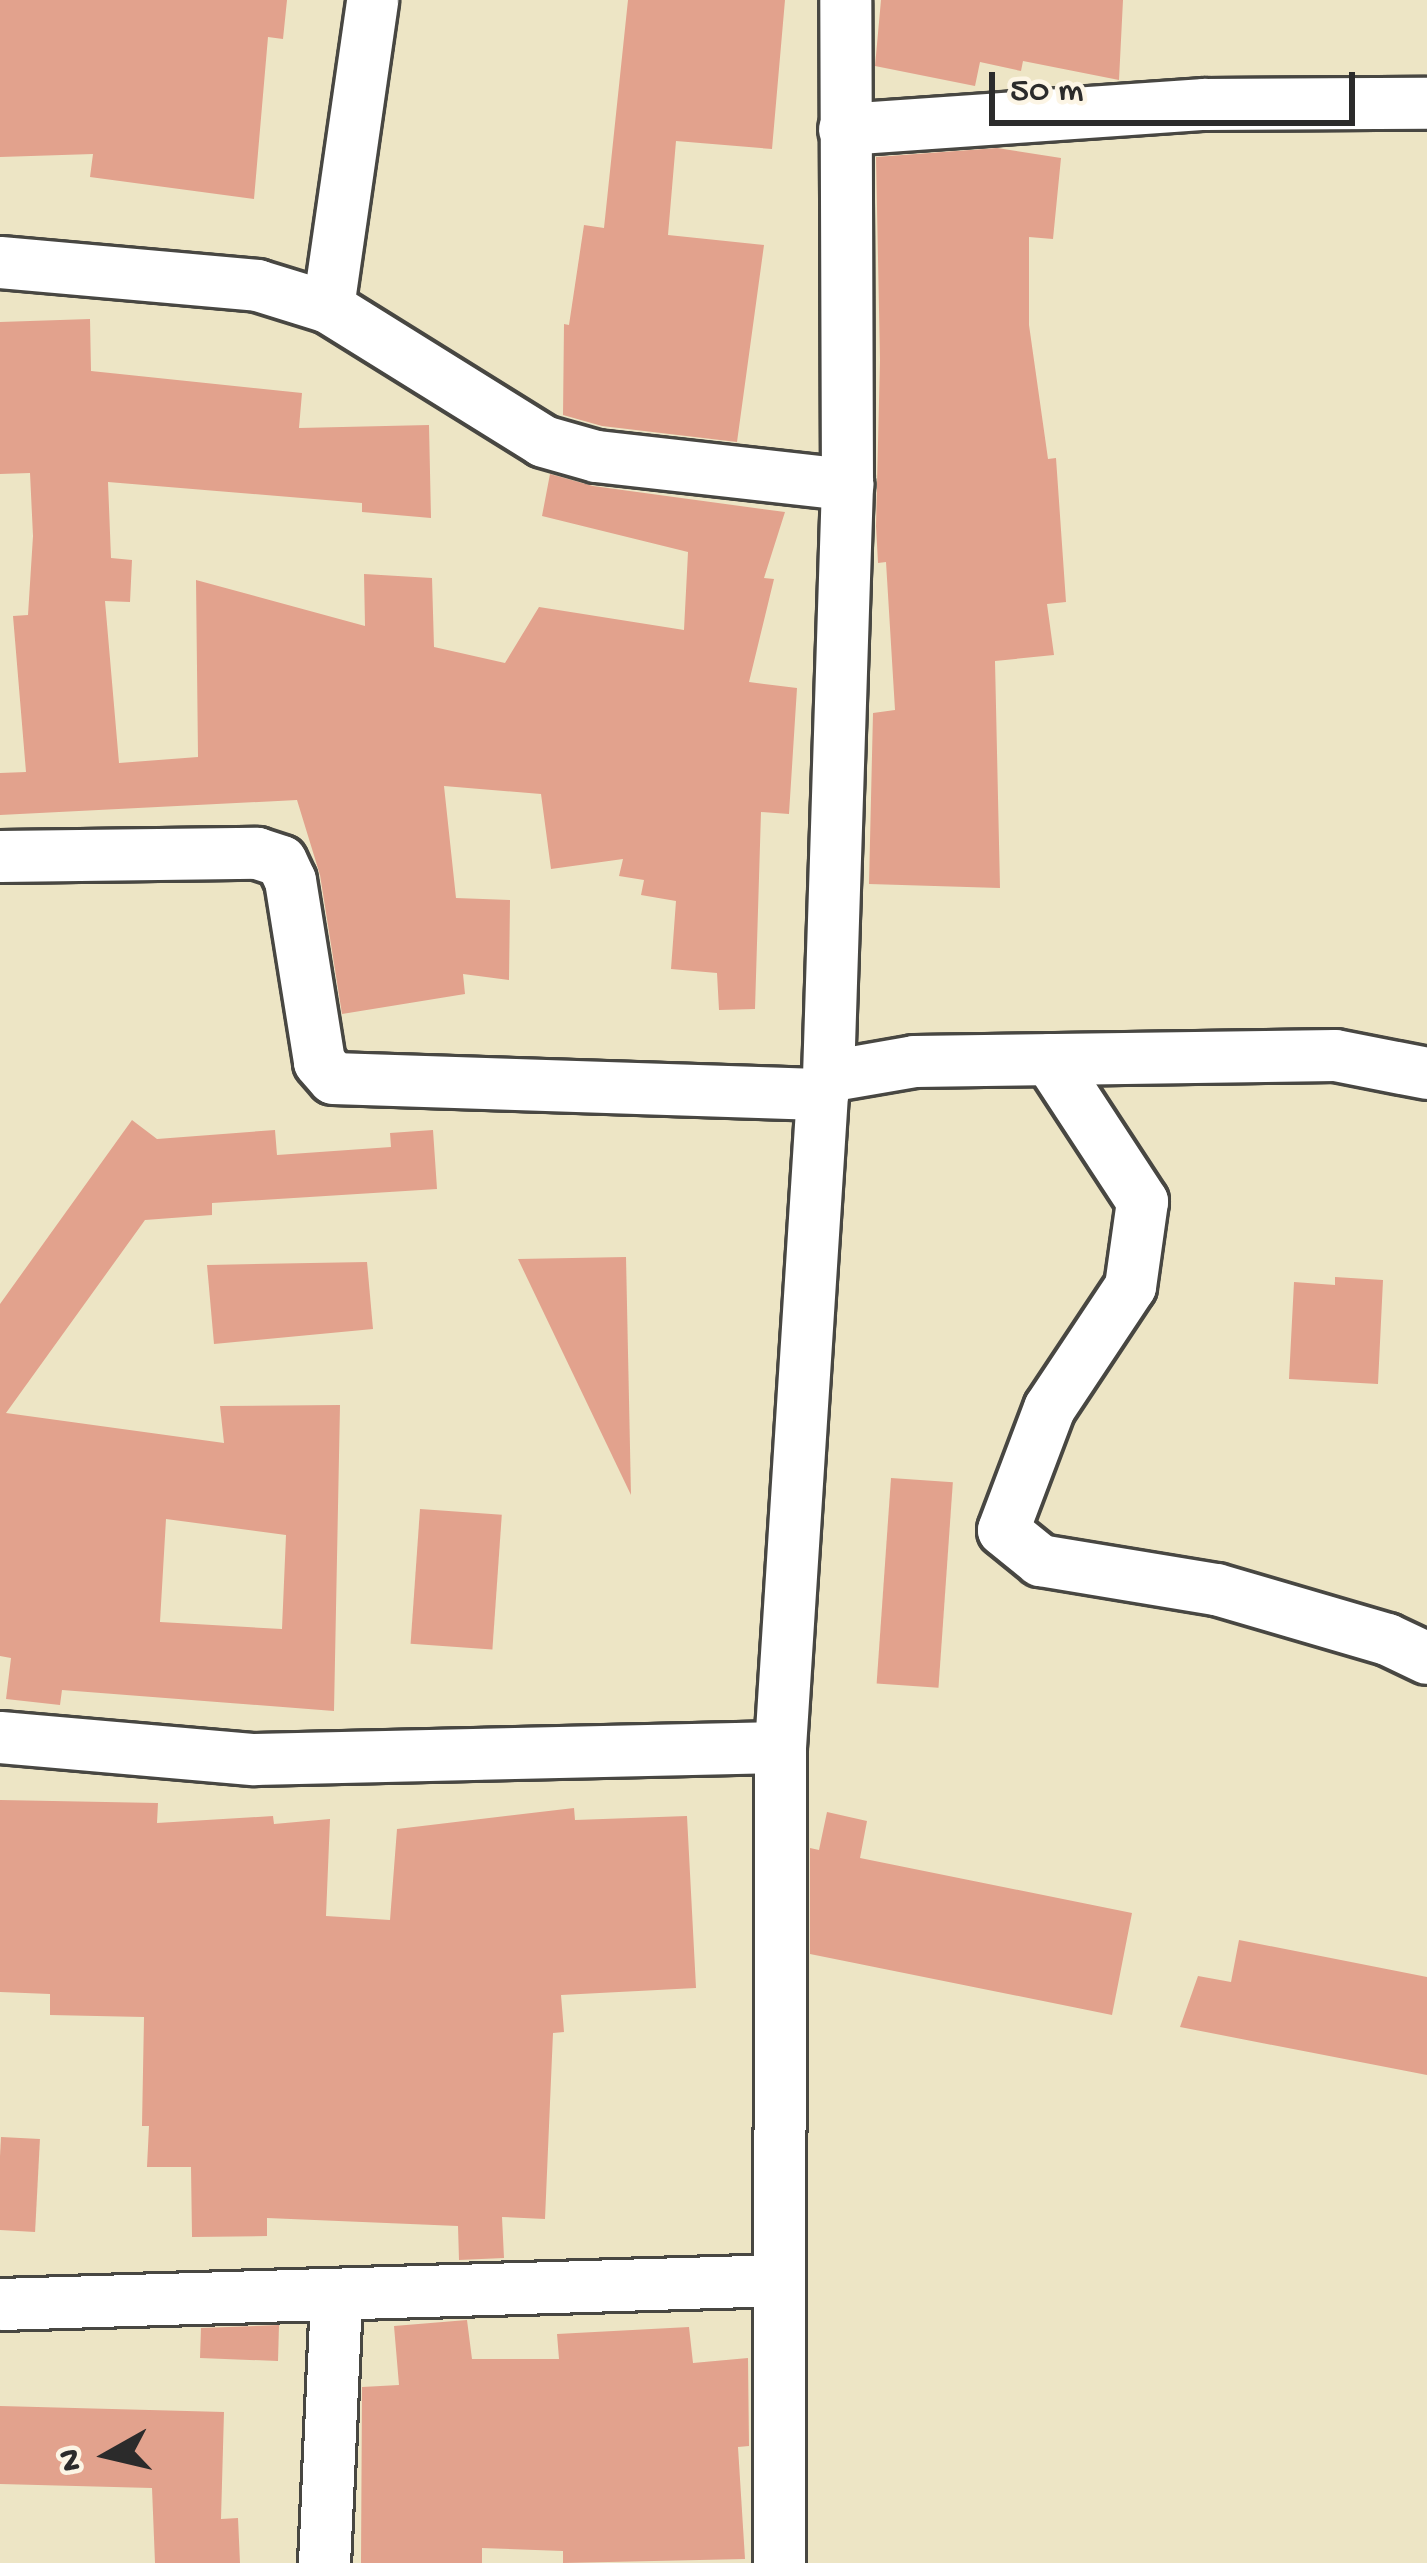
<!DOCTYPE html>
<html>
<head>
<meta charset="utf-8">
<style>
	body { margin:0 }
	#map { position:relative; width:1427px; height:2563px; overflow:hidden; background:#ede5c5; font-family:"Gochi Hand",sans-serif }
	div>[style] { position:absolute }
	.building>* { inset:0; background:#e2a28d; transform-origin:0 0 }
	.roads { filter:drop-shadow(3px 0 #484742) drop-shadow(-3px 0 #484742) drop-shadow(0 3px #484742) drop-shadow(0 -3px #484742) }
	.street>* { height:51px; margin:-25.5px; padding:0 25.5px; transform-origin:25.5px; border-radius:25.5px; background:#fff }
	span { translate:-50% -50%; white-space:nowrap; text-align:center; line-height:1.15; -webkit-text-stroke:9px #fcf5e5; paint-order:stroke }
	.north { position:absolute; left:48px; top:2395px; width:120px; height:120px; -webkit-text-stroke:9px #fcf5e5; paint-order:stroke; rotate:262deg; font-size:33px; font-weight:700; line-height:48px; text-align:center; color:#2b2b2b }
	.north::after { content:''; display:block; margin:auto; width:42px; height:54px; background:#2b2b2b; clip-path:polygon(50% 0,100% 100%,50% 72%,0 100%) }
	.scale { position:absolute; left:989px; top:72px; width:366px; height:54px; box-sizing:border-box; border:6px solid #2b2b2b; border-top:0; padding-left:15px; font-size:36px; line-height:42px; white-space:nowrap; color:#2b2b2b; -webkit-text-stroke:9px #fcf5e5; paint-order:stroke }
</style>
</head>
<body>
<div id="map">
	<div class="building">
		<div style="clip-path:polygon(0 0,287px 0,283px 39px,268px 37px,254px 199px,90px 177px,93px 154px,0 157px)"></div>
		<div style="clip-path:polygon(628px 0,785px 0,772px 149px,676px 141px,668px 235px,764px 245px,737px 442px,602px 426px,563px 415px,564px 324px,569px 325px,584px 225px,604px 228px)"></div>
		<div style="clip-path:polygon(881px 0,1123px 0,1119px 80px,1023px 61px,1021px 71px,980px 62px,975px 86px,875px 66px)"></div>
		<div style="clip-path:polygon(997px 148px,1061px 158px,1053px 239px,1029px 237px,1029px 325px,1048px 459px,1056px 458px,1066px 602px,1047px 604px,1054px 655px,995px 661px,1000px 888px,869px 884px,873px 713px,895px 710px,886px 562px,878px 563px,876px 526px,880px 360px,876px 157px)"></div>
		<div style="clip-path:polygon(90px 319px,91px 371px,302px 393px,299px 428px,429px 425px,431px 518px,362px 512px,362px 503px,108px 482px,111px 558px,132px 560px,130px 602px,105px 601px,119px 763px,198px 757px,196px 580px,365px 626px,364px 574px,432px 578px,434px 647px,505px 663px,539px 607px,684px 630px,688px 552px,542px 516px,550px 474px,593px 486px,785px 512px,764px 578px,774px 579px,749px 682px,797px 688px,789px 814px,761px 812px,755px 1009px,719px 1010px,717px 973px,671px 969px,676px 901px,641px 895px,644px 880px,619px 876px,623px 859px,551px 869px,541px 794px,444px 786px,456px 898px,510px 900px,509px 980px,463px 974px,465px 994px,342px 1014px,320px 875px,297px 800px,0 815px,0 773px,26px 772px,13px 616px,28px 615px,33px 536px,30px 473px,0 474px,0 322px)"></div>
		<div style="clip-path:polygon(evenodd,132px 1120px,157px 1139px,275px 1130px,277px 1155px,391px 1147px,390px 1133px,433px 1130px,437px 1189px,212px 1203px,212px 1215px,145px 1220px,6px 1413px,224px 1443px,220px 1406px,340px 1405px,334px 1711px,62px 1690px,60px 1705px,6px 1699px,11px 1658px,0 1656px,0 1304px,132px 1120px,166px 1519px,286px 1535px,282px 1629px,160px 1622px,166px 1519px)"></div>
		<div style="clip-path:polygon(626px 1257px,631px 1495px,518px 1259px)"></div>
		<div style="clip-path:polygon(367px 1262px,373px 1329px,214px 1344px,207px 1265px)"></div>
		<div style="clip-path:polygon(1335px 1277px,1383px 1280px,1378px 1384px,1289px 1379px,1294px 1282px,1335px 1285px)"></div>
		<div style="left:891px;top:1478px;width:62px;height:206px;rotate:4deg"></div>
		<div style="left:420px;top:1509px;width:82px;height:135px;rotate:4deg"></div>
		<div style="clip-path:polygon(0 1800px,158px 1803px,157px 1823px,273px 1816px,274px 1824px,330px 1819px,326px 1916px,390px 1920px,397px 1829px,574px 1808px,575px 1820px,687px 1816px,696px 1988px,561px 1995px,564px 2032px,553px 2033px,545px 2219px,502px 2217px,504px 2258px,459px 2260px,458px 2226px,267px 2218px,267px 2236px,192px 2237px,191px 2167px,147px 2167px,149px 2126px,142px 2126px,144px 2017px,50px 2015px,50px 1994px,0 1992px)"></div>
		<div style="clip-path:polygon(827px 1812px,867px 1821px,860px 1858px,1132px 1913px,1112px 2015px,810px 1954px,810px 1848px,819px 1850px)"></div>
		<div style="clip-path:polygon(1239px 1940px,1427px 1977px,1427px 2075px,1180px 2027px,1198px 1976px,1231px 1982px)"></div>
		<div style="left:1px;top:2137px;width:39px;height:93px;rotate:3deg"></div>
		<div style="clip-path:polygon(467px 2320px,472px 2359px,559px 2359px,557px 2334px,689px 2327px,693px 2363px,748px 2358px,749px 2446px,738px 2447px,745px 2559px,563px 2563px,563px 2551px,482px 2548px,482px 2563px,361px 2563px,362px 2387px,399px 2385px,394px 2326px)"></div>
		<div style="clip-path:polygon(279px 2325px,278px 2361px,200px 2358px,201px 2328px)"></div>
		<div style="clip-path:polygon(0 2406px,224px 2412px,221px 2519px,238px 2518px,240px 2563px,155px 2563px,152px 2488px,0 2484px)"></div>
	</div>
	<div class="roads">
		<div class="street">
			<div style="left:844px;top:129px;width:361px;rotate:-4deg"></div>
			<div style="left:1204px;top:104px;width:223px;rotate:-0.3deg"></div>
			<div style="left:0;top:262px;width:258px;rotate:5.1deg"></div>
			<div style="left:257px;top:285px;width:74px;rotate:17.2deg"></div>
			<div style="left:328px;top:307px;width:253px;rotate:31.9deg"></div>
			<div style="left:543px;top:441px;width:55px;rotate:15.8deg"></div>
			<div style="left:596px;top:456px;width:253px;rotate:6.4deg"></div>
			<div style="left:328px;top:307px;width:310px;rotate:-81.8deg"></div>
			<div style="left:0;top:856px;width:257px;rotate:-0.7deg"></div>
			<div style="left:257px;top:853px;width:25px;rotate:18deg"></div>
			<div style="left:281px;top:861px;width:21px;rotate:65deg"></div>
			<div style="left:290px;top:880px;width:184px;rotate:80.9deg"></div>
			<div style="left:319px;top:1062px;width:21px;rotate:49deg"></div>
			<div style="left:333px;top:1078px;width:489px;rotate:1.9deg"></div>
			<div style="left:1049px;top:1059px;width:170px;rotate:56.8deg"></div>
			<div style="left:1142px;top:1201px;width:86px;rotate:98deg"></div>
			<div style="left:1130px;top:1286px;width:146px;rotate:123.6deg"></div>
			<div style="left:1049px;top:1408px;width:130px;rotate:110.7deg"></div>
			<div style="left:1003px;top:1530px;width:48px;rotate:39deg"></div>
			<div style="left:1040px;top:1560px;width:178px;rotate:9.4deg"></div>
			<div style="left:1216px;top:1589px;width:178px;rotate:16.3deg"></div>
			<div style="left:1387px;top:1639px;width:44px;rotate:25.4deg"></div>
			<div style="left:828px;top:1076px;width:87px;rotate:-9.9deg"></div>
			<div style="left:914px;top:1061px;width:421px;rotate:-0.8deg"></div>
			<div style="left:1335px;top:1055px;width:94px;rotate:11.1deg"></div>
			<div style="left:0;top:1737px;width:255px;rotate:5deg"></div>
			<div style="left:254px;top:1759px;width:526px;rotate:-1.31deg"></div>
			<div style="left:0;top:2304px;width:779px;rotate:-1.76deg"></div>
			<div style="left:324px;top:2563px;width:268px;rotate:-87.4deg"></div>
			<div style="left:779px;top:2563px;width:816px;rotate:-89.93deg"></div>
			<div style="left:780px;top:1747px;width:654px;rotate:-86.32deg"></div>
			<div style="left:822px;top:1094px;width:19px;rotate:-72deg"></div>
			<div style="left:828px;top:1076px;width:592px;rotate:-88.16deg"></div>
			<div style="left:847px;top:484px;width:484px;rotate:-90.2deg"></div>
		</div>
	</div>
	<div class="north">N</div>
	<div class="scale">50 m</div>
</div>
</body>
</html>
